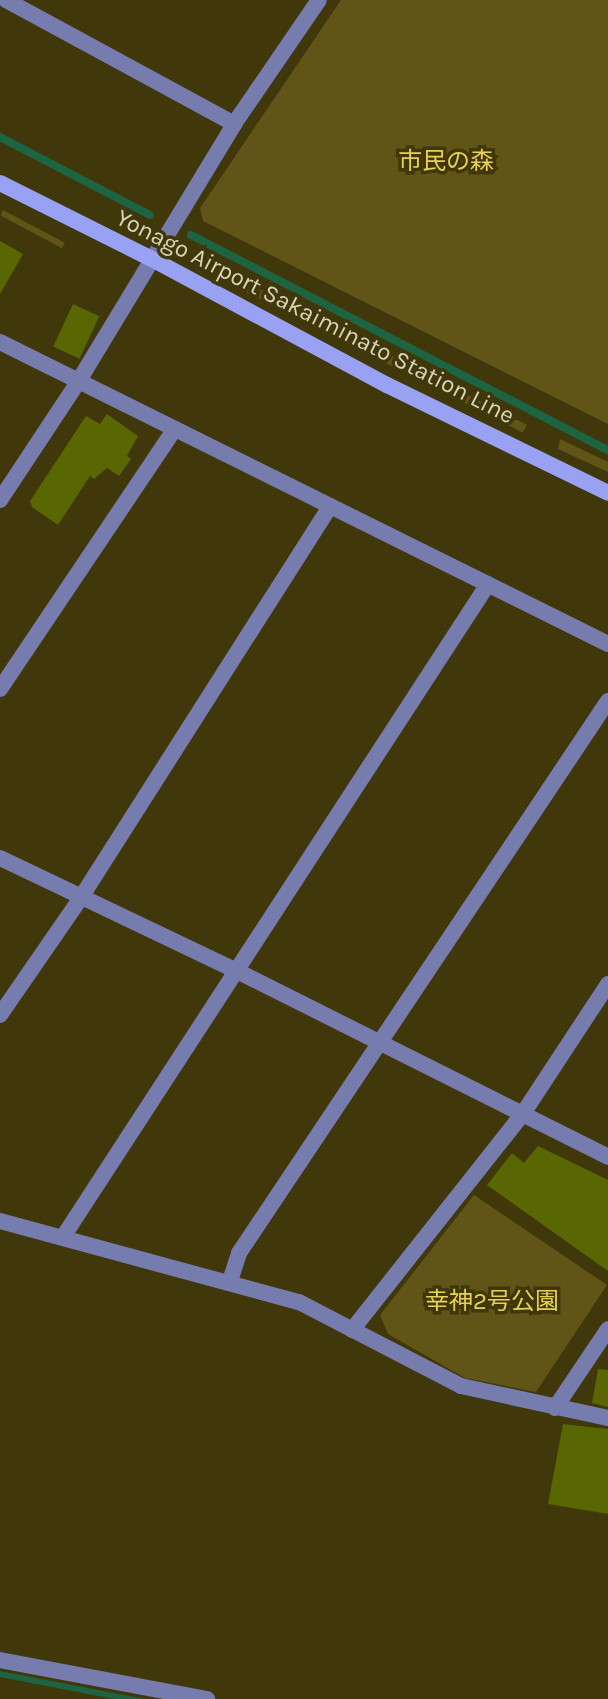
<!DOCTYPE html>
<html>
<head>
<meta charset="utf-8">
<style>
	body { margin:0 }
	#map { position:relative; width:608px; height:1699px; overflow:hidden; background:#40370a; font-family:Karla,"Noto Sans JP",sans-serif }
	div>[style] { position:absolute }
	.green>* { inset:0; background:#605417; transform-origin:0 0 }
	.water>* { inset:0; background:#1d6442 }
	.stream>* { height:8px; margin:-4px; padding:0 4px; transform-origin:4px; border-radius:4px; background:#1d6442 }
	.building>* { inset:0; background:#596703; transform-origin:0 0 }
	.minor>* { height:16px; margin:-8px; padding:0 8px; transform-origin:8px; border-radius:8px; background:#767cae }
	.secondary>* { height:16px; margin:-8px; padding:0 8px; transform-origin:8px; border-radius:8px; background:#99a1f2 }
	span { translate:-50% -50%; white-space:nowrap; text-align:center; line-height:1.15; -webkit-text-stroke:7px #40370a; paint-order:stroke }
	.park-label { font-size:24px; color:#e7d056 }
	.street-label { font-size:24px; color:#d9d4b7 }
</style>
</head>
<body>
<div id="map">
	<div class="green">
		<div style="clip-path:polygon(341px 0,608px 0,608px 424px,203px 221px,200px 208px)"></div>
		<div style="left:3px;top:210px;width:70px;height:6px;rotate:28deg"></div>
		<div style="left:223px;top:270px;width:341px;height:9px;rotate:27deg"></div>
		<div style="clip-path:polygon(560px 439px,608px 462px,608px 472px,558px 449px)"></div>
		<div style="clip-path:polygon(474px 1195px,607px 1285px,536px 1392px,465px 1378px,388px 1334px,380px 1315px)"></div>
	</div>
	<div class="water">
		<div style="clip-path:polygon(0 1671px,145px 1699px,114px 1699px,0 1677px)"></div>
	</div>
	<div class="stream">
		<div style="left:0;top:137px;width:169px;rotate:27.5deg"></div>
		<div style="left:191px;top:235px;width:469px;rotate:27.3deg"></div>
	</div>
	<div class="building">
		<div style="clip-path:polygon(0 241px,23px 254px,0 294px)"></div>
		<div style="left:73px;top:304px;width:29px;height:47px;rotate:25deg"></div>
		<div style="clip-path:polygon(107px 414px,138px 436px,127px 456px,131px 459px,119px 476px,107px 468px,94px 479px,90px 476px,58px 525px,32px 507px,30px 501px,86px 416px,100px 424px)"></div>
		<div style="clip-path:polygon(538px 1146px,608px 1180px,608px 1271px,487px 1185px,512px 1153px,524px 1163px)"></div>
		<div style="clip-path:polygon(598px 1369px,608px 1370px,608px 1407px,592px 1403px)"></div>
		<div style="clip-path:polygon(563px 1424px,608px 1429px,608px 1514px,548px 1504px)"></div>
	</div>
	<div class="minor">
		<div style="left:6px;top:0;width:260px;rotate:28.5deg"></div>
		<div style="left:0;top:342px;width:679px;rotate:26.41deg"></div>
		<div style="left:0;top:500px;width:141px;rotate:-56.5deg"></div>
		<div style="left:78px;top:382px;width:301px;rotate:-58.8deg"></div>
		<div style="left:234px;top:124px;width:150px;rotate:-55.6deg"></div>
		<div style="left:0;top:689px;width:312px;rotate:-56.1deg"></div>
		<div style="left:0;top:858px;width:263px;rotate:25.5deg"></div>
		<div style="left:237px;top:971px;width:415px;rotate:26.6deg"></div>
		<div style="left:0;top:1015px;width:141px;rotate:-55.4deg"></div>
		<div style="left:80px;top:899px;width:465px;rotate:-57.5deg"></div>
		<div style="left:0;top:1221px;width:310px;rotate:15.2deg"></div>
		<div style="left:299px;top:1302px;width:182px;rotate:27.4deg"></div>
		<div style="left:461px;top:1386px;width:150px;rotate:12.3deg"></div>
		<div style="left:63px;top:1237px;width:779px;rotate:-56.94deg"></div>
		<div style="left:230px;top:1281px;width:29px;rotate:-72deg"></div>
		<div style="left:239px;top:1253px;width:664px;rotate:-56.24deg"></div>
		<div style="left:352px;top:1330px;width:274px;rotate:-51.7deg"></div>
		<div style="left:522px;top:1115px;width:157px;rotate:-56.7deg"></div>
		<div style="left:555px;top:1408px;width:95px;rotate:-56.1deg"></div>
		<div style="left:0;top:1660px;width:211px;rotate:10.7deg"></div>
	</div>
	<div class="secondary">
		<div style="left:0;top:183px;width:168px;rotate:26.6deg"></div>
		<div style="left:150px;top:258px;width:269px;rotate:28.2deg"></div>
		<div style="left:387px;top:385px;width:246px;rotate:26deg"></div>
	</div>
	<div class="park-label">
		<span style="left:446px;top:162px">市民の森</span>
		<span style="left:492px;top:1302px">幸神2号公園</span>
	</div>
	<div class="street-label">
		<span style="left:315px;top:317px;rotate:27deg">Yonago Airport Sakaiminato Station Line</span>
	</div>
</div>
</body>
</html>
